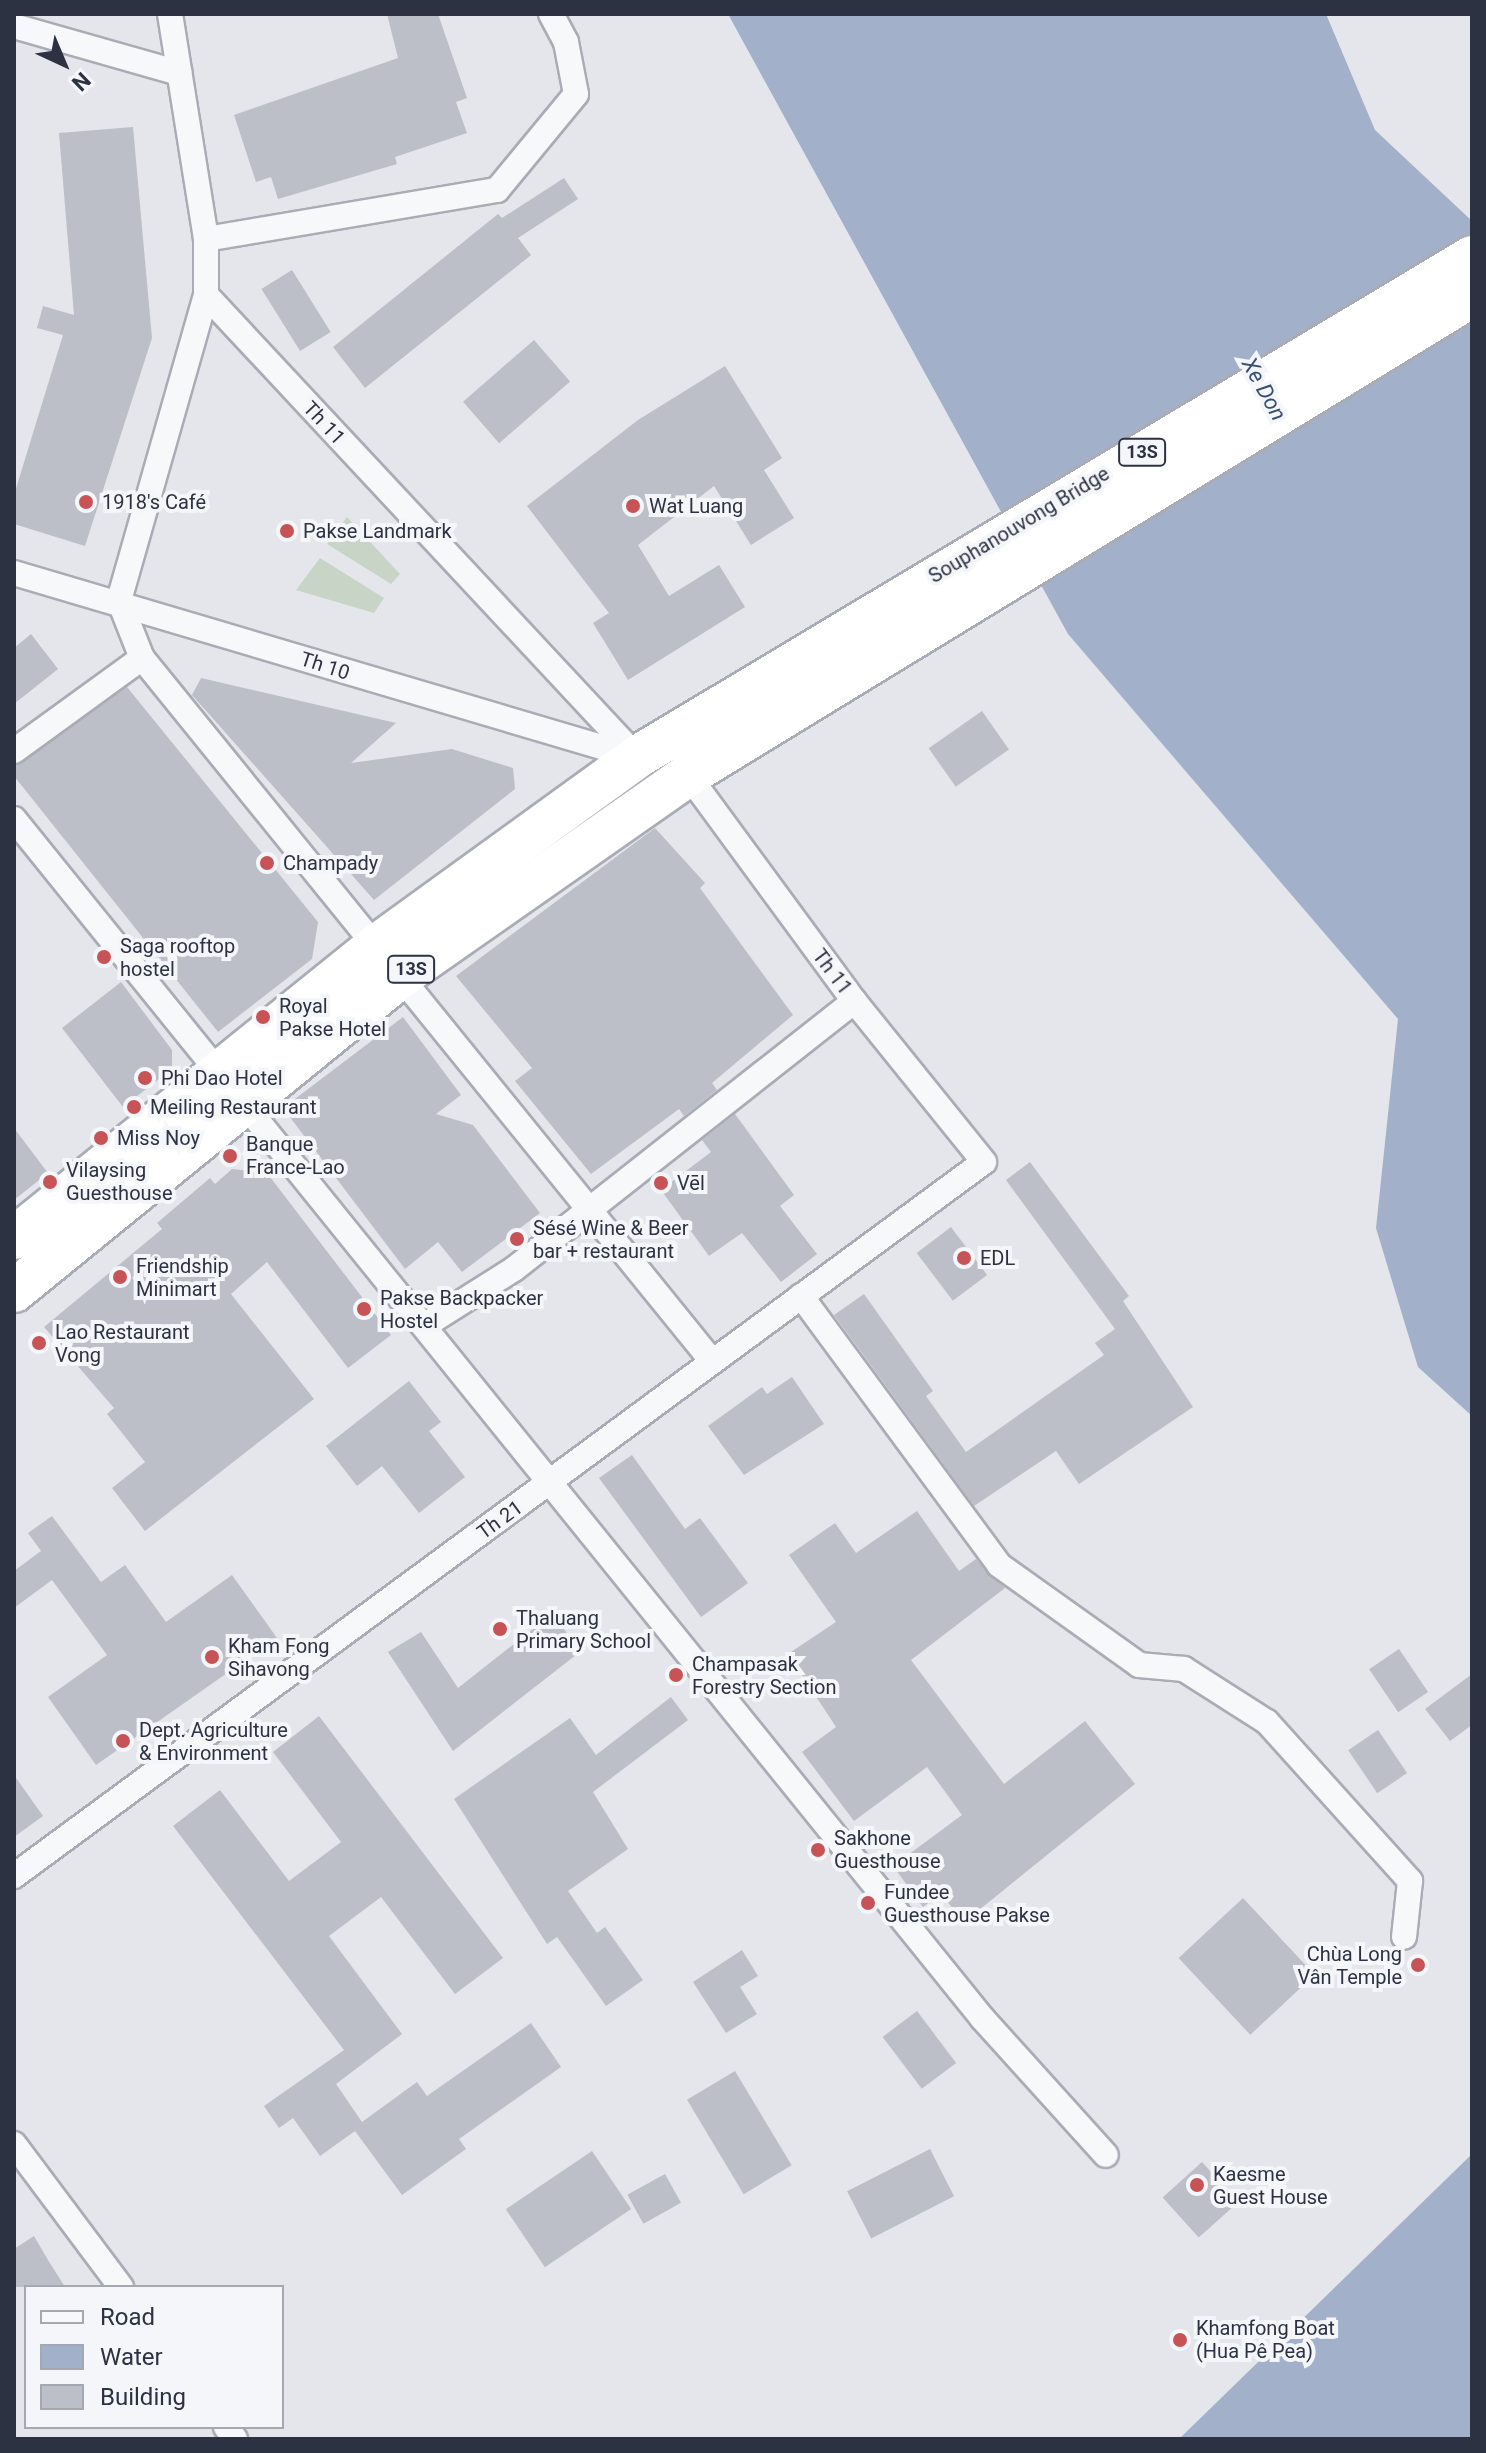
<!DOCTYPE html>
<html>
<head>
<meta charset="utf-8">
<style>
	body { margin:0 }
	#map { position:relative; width:1486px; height:2453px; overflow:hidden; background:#e4e6eb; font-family:Roboto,sans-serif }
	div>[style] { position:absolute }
	.green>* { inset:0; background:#c8d5c6 }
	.water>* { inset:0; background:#a2b0c9 }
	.building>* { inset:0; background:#bcbfc8; transform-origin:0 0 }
	.roads { filter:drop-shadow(2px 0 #a9acb5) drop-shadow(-2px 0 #a9acb5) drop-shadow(0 2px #a9acb5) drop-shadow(0 -2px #a9acb5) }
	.street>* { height:24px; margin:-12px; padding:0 12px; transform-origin:12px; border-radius:12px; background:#f7f8fa }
	.highway>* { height:42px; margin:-21px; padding:0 21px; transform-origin:21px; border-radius:21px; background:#fff }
	.dots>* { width:22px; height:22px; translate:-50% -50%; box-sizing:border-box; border:4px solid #f4f6f9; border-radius:50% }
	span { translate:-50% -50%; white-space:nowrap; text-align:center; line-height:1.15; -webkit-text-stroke:8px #f4f6f9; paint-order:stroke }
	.shield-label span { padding:2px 6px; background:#f4f6f9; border:2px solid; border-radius:6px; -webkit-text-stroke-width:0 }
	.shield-label { font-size:18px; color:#2d3243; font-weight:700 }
	.street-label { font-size:20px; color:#2d3243 }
	.poi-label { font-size:20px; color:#2d3243 }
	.left { translate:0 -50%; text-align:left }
	.right { translate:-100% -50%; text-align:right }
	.water-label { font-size:22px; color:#394d75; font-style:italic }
	.frame { position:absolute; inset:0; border:16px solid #2d3243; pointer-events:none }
	.legend { position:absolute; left:24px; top:2285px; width:260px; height:144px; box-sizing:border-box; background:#f4f6f9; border:2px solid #a4a8b0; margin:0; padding:10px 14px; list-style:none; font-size:24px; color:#2d3243 }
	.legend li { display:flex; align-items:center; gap:16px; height:40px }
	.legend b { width:40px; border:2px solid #a4a8b0 }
	.north { position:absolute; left:24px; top:24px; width:80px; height:80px; -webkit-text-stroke:6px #f4f6f9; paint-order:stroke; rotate:136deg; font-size:22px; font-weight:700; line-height:32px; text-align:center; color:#2d3243 }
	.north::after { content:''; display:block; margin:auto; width:28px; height:36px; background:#2d3243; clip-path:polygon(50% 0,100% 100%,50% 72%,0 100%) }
</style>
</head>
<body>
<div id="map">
	<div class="green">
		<div style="clip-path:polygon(347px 517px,400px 574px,391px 584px,327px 544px)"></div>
		<div style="clip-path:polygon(320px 558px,384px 598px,374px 613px,296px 590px)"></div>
	</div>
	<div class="water">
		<div style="clip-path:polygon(728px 14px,1326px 14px,1375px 130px,1472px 221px,1472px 1416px,1418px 1367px,1376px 1228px,1398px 1019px,1068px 634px)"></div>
		<div style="clip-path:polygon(1472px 2154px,1472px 2439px,1179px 2439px)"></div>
	</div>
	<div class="building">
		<div style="clip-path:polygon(387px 14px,438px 14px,467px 98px,456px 102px,467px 133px,395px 157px,397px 164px,278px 199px,271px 177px,256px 182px,234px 115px,398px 58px)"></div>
		<div style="clip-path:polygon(133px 127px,152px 338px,85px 546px,14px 524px,14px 495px,63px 335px,37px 328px,43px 306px,74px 315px,59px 133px)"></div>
		<div style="clip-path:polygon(564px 178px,578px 199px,518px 238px,531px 255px,365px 388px,333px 347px,498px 214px,502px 218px)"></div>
		<div style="left:292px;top:270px;width:73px;height:36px;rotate:58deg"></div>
		<div style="left:534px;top:340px;width:55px;height:94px;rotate:49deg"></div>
		<div style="clip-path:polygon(725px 366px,782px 458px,764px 470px,794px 518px,751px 545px,714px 486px,638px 545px,669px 596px,719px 565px,745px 607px,628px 680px,593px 623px,609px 613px,527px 506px,638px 420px)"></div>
		<div style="clip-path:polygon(31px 634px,58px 669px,14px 704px,14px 648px)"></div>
		<div style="clip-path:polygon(201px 678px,396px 723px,351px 763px,452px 749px,513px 768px,515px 789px,374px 900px,192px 695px)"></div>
		<div style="clip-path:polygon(127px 687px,318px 922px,312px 959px,218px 1032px,14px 776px,14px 766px)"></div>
		<div style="left:982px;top:711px;width:47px;height:65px;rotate:55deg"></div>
		<div style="clip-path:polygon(655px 828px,705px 883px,700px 888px,793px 1015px,712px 1083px,717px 1090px,684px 1116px,679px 1109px,591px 1174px,515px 1081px,532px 1068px,456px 976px)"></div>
		<div style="clip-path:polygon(121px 982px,172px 1050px,172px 1069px,123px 1107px,62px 1028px)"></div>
		<div style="clip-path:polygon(403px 1017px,461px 1095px,436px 1114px,473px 1125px,540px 1213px,462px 1272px,438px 1242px,405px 1269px,283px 1108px)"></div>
		<div style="clip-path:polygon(735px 1114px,794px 1195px,780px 1206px,817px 1254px,781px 1282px,742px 1233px,709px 1256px,661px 1190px,711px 1152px,702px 1140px)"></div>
		<div style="clip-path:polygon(14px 1128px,48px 1173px,14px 1200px)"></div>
		<div style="clip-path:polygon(1030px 1162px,1129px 1296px,1123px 1301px,1193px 1407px,1079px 1484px,1056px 1451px,974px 1506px,834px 1315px,864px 1294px,933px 1391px,926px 1396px,966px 1452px,1104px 1355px,1095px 1343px,1115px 1329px,1006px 1180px)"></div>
		<div style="clip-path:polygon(232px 1169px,267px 1173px,391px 1335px,348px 1368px,267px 1262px,231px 1294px,314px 1399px,145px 1531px,112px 1488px,145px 1462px,107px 1414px,114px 1408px,44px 1327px,162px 1229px,157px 1223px,210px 1178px,215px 1184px)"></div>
		<div style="left:951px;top:1227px;width:60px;height:43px;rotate:53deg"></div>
		<div style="clip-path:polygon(792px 1377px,824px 1424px,744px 1475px,708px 1426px,762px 1387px,767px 1394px)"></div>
		<div style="clip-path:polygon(409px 1381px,441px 1422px,429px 1431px,465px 1477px,419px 1513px,382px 1466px,357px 1486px,326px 1446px)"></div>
		<div style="clip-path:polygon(632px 1455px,685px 1529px,700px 1518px,748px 1583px,701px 1617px,599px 1478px)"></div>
		<div style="clip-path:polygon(917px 1511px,959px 1571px,976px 1559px,1005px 1588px,911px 1660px,1004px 1784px,1085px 1721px,1135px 1784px,964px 1922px,941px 1894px,923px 1907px,893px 1866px,962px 1815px,927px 1767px,854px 1821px,802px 1752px,836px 1727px,788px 1654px,836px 1622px,789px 1555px,835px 1523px,856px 1553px)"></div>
		<div style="clip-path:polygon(52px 1516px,101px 1582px,125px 1565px,166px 1622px,232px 1575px,277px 1638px,96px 1765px,48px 1697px,107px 1655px,52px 1580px,14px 1608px,14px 1571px,41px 1551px,28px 1533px)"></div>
		<div style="clip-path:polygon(552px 1614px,581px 1651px,453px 1751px,388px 1652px,421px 1632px,458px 1688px)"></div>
		<div style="left:1399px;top:1649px;width:52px;height:36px;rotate:56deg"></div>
		<div style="clip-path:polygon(1472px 1674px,1472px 1725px,1450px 1741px,1425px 1709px)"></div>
		<div style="clip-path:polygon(671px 1697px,688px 1720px,593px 1792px,628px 1849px,568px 1891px,597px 1933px,605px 1927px,643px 1980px,606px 2006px,557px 1937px,547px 1944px,454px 1799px,570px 1718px,596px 1755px)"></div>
		<div style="clip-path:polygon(319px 1716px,503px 1958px,455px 1994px,381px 1897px,329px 1936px,402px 2034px,336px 2084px,362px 2122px,417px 2082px,427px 2096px,531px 2023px,561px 2067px,459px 2139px,466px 2149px,402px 2195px,355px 2131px,320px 2156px,293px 2118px,279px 2128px,264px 2106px,344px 2050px,173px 1826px,220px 1790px,289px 1881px,341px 1842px,273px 1752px)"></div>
		<div style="left:1378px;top:1730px;width:52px;height:36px;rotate:56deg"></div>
		<div style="clip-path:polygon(14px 1775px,43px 1816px,14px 1837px)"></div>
		<div style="left:1243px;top:1898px;width:105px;height:88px;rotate:47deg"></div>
		<div style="clip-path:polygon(742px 1950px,758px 1976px,740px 1987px,757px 2014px,726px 2033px,693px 1982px)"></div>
		<div style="left:917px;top:2011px;width:65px;height:43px;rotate:53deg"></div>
		<div style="left:735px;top:2071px;width:110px;height:56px;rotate:59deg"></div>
		<div style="left:930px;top:2149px;width:53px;height:93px;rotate:63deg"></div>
		<div style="left:592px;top:2151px;width:70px;height:104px;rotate:56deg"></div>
		<div style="left:1202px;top:2162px;width:54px;height:53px;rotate:48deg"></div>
		<div style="left:665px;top:2174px;width:33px;height:43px;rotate:61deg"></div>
		<div style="clip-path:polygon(34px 2236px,48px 2260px,65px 2287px,14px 2287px,14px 2249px)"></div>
	</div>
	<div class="roads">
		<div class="street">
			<div style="left:170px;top:14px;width:228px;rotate:80.9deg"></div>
			<div style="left:206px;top:239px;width:56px;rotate:90deg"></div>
			<div style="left:206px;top:295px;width:632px;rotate:46.99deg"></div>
			<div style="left:14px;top:26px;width:172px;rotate:15.9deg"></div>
			<div style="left:206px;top:239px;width:295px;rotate:-9.6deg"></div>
			<div style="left:497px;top:190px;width:124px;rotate:-50.5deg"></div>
			<div style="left:576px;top:94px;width:53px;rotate:-100.9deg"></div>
			<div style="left:566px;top:42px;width:32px;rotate:-118deg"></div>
			<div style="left:206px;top:295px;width:317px;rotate:105.9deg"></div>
			<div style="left:119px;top:600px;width:62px;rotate:68.4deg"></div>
			<div style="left:142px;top:658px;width:904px;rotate:50.97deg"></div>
			<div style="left:14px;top:573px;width:648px;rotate:16.5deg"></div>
			<div style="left:14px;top:751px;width:158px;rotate:-36deg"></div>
			<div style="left:14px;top:819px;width:1542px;rotate:51.08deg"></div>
			<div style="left:983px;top:2019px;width:183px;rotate:47.9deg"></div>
			<div style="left:801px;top:1296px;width:334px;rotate:53.6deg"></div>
			<div style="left:999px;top:1565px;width:172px;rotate:35.5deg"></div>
			<div style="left:1139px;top:1665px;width:45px;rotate:5.1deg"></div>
			<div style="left:1184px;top:1669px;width:98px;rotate:32.6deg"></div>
			<div style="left:1267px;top:1722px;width:214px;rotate:48deg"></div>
			<div style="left:1410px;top:1881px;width:56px;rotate:96.1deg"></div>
			<div style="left:427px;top:1324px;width:103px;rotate:-32.3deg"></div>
			<div style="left:514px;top:1269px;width:433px;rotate:-38.2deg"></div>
			<div style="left:14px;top:1876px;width:1204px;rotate:-36.36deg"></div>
			<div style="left:984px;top:1162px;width:207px;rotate:-128.9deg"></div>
			<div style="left:854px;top:1001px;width:280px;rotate:-126.3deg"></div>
			<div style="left:14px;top:2144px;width:179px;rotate:53.2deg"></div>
			<div style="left:226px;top:2427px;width:15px;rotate:53deg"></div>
		</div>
		<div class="highway">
			<div style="left:14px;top:1238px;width:469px;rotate:-38.9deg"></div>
			<div style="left:379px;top:944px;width:319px;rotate:-35.9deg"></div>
			<div style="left:637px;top:757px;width:973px;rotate:-30.91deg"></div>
			<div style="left:14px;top:1291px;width:499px;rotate:-39.1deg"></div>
			<div style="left:401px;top:976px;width:350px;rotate:-35deg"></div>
			<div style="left:688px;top:775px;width:919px;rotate:-31.42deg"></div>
		</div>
	</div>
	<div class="dots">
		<div style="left:86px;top:502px;background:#c75357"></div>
		<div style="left:633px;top:506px;background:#c75357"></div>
		<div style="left:287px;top:531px;background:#c75357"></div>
		<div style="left:267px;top:863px;background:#c75357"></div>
		<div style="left:104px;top:957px;background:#c75357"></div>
		<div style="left:263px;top:1017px;background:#c75357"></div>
		<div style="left:145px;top:1078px;background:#c75357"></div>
		<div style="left:134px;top:1107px;background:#c75357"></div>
		<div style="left:101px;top:1138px;background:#c75357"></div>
		<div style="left:230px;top:1156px;background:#c75357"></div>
		<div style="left:50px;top:1182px;background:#c75357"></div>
		<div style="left:661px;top:1183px;background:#c75357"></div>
		<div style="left:517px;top:1239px;background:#c75357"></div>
		<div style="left:964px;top:1258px;background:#c75357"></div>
		<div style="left:120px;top:1277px;background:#c75357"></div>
		<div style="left:364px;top:1309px;background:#c75357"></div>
		<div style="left:39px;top:1343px;background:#c75357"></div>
		<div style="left:500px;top:1629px;background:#c75357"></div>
		<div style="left:212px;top:1657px;background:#c75357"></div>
		<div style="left:676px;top:1675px;background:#c75357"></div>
		<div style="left:123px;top:1741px;background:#c75357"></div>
		<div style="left:818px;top:1850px;background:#c75357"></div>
		<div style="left:868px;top:1903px;background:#c75357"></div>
		<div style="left:1418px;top:1965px;background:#c75357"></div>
		<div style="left:1197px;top:2185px;background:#c75357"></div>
		<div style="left:1180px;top:2340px;background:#c75357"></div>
	</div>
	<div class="shield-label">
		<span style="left:1142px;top:452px">13S</span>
		<span style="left:411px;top:969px">13S</span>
	</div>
	<div class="street-label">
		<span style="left:324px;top:423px;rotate:47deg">Th 11</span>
		<span style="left:1019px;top:525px;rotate:-31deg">Souphanouvong Bridge</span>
		<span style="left:325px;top:666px;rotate:18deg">Th 10</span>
		<span style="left:832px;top:972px;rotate:53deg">Th 11</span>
		<span style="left:500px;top:1520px;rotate:-36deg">Th 21</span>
	</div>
	<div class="poi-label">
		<span class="left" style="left:102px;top:502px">1918's Café</span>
		<span class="left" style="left:649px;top:506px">Wat Luang</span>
		<span class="left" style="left:303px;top:531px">Pakse Landmark</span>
		<span class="left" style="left:283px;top:863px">Champady</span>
		<span class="left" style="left:120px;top:958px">Saga rooftop<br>hostel</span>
		<span class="left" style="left:279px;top:1018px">Royal<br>Pakse Hotel</span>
		<span class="left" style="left:161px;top:1078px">Phi Dao Hotel</span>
		<span class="left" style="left:150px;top:1107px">Meiling Restaurant</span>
		<span class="left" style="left:117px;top:1138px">Miss Noy</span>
		<span class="left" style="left:246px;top:1156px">Banque<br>France-Lao</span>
		<span class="left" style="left:66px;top:1182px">Vilaysing<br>Guesthouse</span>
		<span class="left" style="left:677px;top:1183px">Vēl</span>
		<span class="left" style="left:533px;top:1240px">Sésé Wine &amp; Beer<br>bar + restaurant</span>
		<span class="left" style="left:980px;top:1258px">EDL</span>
		<span class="left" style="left:136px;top:1278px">Friendship<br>Minimart</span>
		<span class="left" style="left:380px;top:1310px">Pakse Backpacker<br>Hostel</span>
		<span class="left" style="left:55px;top:1344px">Lao Restaurant<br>Vong</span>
		<span class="left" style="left:516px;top:1630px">Thaluang<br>Primary School</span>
		<span class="left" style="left:228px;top:1658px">Kham Fong<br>Sihavong</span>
		<span class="left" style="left:692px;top:1676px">Champasak<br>Forestry Section</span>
		<span class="left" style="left:139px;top:1742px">Dept. Agriculture<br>&amp; Environment</span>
		<span class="left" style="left:834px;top:1850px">Sakhone<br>Guesthouse</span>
		<span class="left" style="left:884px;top:1904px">Fundee<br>Guesthouse Pakse</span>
		<span class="right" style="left:1402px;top:1966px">Chùa Long<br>Vân Temple</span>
		<span class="left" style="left:1213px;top:2186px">Kaesme<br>Guest House</span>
		<span class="left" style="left:1196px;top:2340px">Khamfong Boat<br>(Hua Pê Pea)</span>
	</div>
	<div class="water-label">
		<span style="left:1264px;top:389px;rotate:61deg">Xe Don</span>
	</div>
	<div class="frame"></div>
	<ul class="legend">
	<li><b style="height:10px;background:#f7f8fa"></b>Road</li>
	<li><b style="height:22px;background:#a2b0c9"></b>Water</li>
	<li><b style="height:22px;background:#bcbfc8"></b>Building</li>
	</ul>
	<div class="north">N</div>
</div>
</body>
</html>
